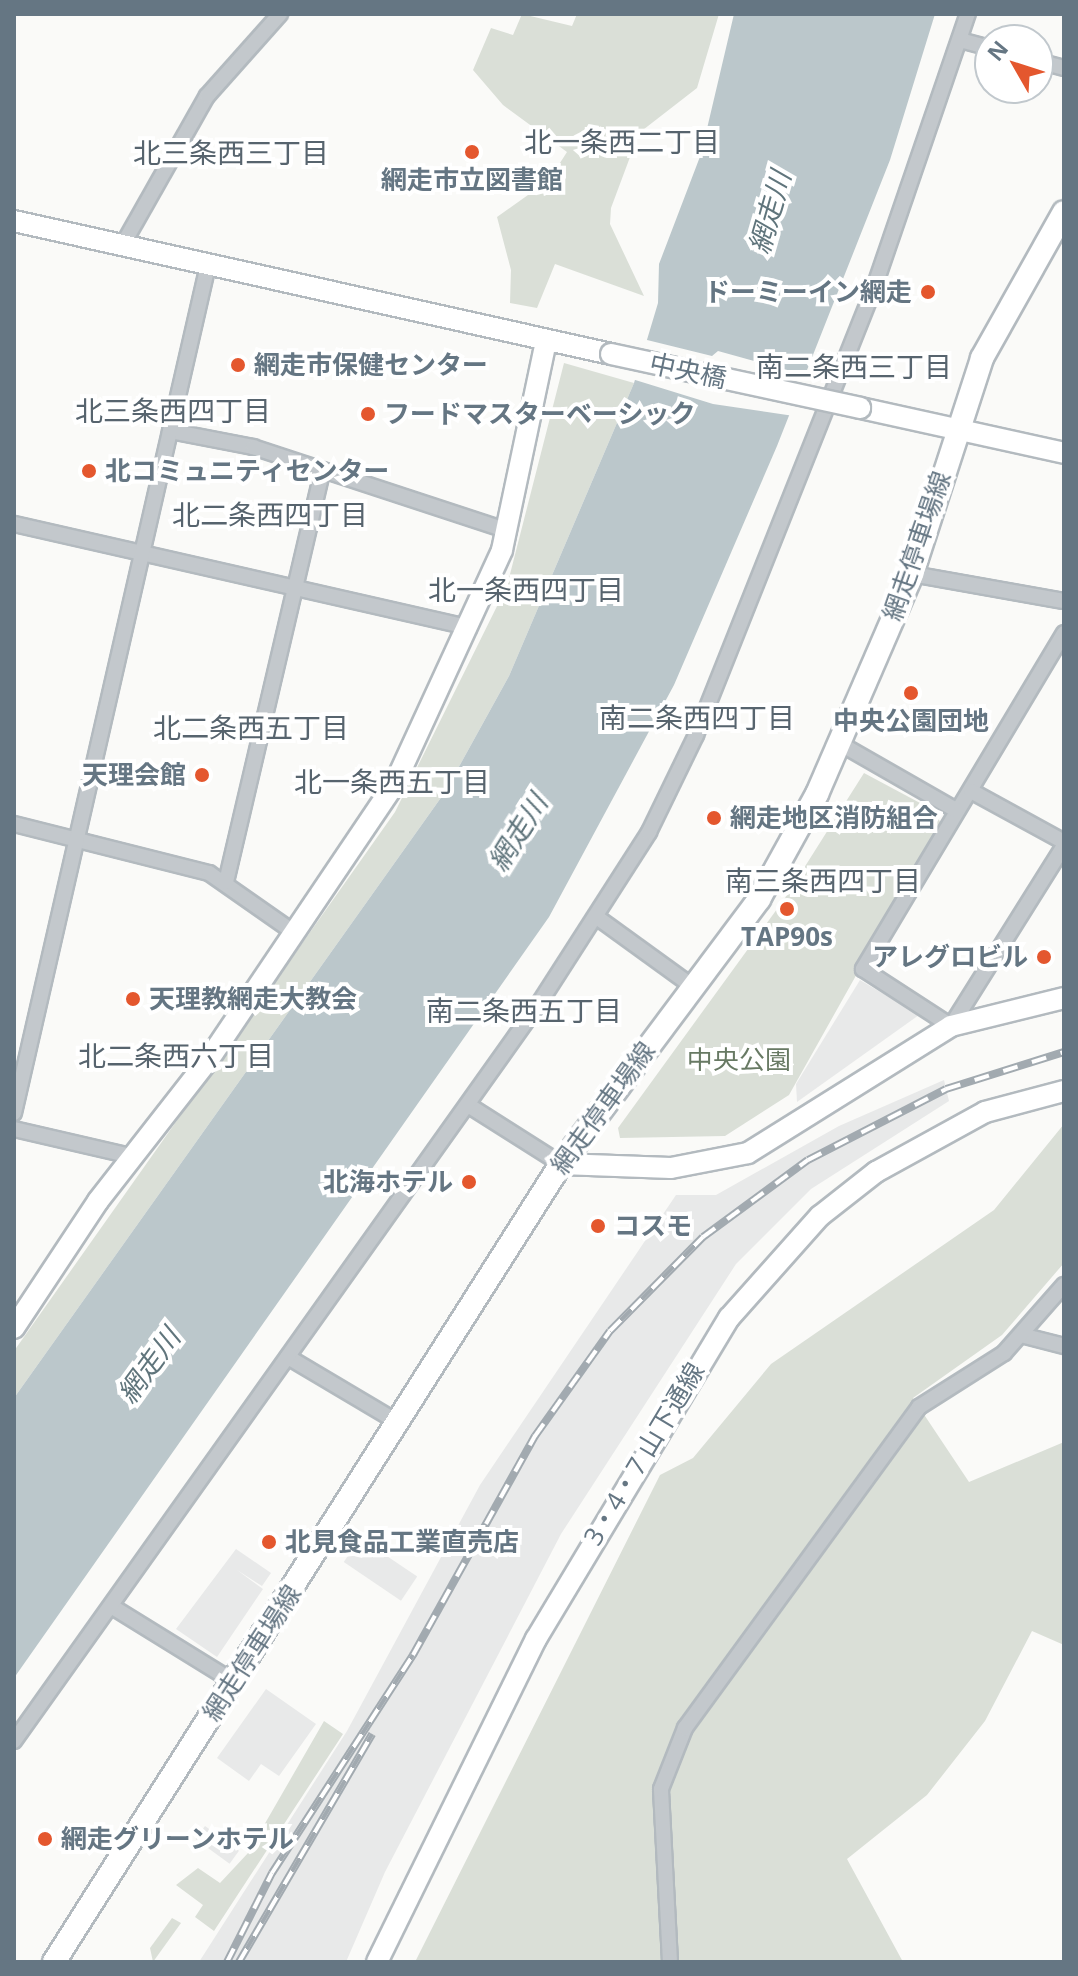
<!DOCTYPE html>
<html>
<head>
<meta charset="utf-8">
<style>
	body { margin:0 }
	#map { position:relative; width:1078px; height:1976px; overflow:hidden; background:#fafaf8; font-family:"Open Sans","Noto Sans JP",sans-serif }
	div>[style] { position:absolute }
	.built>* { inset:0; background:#e8e9e9; transform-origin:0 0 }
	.green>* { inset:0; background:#dadfd7 }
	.water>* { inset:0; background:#bbc7cb }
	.pier>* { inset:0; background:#fafaf8 }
	.roads { filter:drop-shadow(2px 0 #b3babf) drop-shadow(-2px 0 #b3babf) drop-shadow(0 2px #b3babf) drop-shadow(0 -2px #b3babf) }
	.street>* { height:14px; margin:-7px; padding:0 7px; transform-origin:7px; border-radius:7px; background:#c3c8cc }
	.secondary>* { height:20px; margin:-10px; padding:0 10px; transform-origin:10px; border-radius:10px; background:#fff }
	.primary>* { height:22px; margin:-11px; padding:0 11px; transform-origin:11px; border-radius:11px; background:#fff }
	.rail>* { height:8px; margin-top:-4px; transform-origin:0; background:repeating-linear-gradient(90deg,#fff 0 15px,#a2aab0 0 30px); box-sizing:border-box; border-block:2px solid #a2aab0 }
	.bridges { filter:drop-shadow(2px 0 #b3babf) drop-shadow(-2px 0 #b3babf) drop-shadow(0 2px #b3babf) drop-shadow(0 -2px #b3babf) }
	.secondary-bridge>* { height:20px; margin:-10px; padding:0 10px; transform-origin:10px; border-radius:10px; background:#fff }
	.dots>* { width:22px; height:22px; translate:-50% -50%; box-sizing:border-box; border:4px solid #fff; border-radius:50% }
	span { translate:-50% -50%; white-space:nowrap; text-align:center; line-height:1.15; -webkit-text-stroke:8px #fff; paint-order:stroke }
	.poi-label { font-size:26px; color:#657683; font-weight:700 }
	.right { translate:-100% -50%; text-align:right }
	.left { translate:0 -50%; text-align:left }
	.street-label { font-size:26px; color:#657683 }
	.park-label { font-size:26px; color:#687a64 }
	.neighbourhood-label { font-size:28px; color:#57646e }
	.water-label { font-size:28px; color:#60757c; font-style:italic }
	.frame { position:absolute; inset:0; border:16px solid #657683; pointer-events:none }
	.north { position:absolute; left:974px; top:24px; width:80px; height:80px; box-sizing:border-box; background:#fff; border:2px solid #c1c8cd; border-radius:50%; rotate:309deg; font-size:22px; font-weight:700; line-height:32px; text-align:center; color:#657683 }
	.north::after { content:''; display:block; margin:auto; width:28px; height:36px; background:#e4572e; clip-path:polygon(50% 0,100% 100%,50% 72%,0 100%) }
</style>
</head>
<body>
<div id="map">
	<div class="built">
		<div style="clip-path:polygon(860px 980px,919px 1015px,797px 1102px,796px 1084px)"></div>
		<div style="clip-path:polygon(944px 1080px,949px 1101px,811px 1189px,736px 1264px,561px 1534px,385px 1872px,346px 1962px,199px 1962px,347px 1731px,480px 1485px,676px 1195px,716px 1195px,839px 1126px)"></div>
		<div style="left:360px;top:1538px;width:69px;height:29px;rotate:34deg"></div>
		<div style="clip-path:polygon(236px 1549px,271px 1573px,262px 1586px,237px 1570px,263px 1589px,217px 1657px,176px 1629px)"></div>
		<div style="clip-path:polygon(266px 1689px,316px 1724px,279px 1776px,261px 1764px,249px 1781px,217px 1758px)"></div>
		<div style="left:205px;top:1826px;width:42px;height:16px;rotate:36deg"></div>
	</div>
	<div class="green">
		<div style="clip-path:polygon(522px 14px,572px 26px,577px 14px,719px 14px,697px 88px,639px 133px,611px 208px,610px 224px,644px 296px,555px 264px,537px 308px,510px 303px,511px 270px,497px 217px,549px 180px,567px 152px,503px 105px,473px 70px,491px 28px,513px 35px)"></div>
		<div style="clip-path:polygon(564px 363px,634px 383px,509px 676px,445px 792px,14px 1398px,14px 1351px,395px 812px,507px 586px)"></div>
		<div style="clip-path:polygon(864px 773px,935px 811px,941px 824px,789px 1095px,725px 1136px,620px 1138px,618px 1128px,785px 898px)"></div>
		<div style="clip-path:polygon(1064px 1124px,1064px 1263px,1002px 1335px,913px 1398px,969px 1482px,1064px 1442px,1064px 1645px,1032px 1631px,985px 1721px,927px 1795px,847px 1859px,903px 1962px,415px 1962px,660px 1475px,693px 1458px,771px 1364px,994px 1210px)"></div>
		<div style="clip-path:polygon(324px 1721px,343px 1734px,214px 1931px,195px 1917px,203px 1905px,176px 1885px,198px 1868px,220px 1883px,248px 1853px)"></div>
		<div style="clip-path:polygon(172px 1918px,181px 1923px,153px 1962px,150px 1948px)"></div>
	</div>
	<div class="water">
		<div style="clip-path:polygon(734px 14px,935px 14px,890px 160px,777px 446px,674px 685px,549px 917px,14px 1678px,14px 1398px,445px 792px,509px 676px,634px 383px,658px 303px,659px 264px,701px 154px)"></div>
	</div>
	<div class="pier">
		<div style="clip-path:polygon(643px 339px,712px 356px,718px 351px,809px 376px,794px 416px,713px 404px,632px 379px)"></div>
	</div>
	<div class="roads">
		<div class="street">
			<div style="left:960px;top:40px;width:31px;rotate:15deg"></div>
			<div style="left:1038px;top:61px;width:27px;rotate:15deg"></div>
			<div style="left:122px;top:246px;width:172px;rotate:-60.5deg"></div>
			<div style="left:207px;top:96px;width:110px;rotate:-48.3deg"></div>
			<div style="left:170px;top:431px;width:85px;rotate:10.9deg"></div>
			<div style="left:253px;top:447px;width:268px;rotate:18.2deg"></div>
			<div style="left:14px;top:524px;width:467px;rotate:12.8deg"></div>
			<div style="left:912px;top:574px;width:154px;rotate:10.1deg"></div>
			<div style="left:1064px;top:633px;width:392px;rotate:120.9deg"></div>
			<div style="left:863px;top:969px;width:105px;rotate:32.9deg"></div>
			<div style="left:951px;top:1026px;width:213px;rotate:-57.9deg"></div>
			<div style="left:839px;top:743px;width:135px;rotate:29.8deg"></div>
			<div style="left:971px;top:791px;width:106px;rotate:28.7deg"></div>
			<div style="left:14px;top:824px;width:201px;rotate:14.1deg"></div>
			<div style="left:209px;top:873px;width:106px;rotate:35deg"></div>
			<div style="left:226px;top:882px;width:423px;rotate:-76.8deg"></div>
			<div style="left:598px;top:918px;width:116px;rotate:35.9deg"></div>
			<div style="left:468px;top:1105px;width:110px;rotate:32.4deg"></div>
			<div style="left:14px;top:1113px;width:870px;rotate:-77.11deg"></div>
			<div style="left:14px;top:1129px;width:120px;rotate:13deg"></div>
			<div style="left:1021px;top:1335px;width:44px;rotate:14.3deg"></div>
			<div style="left:288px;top:1357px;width:129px;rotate:30.7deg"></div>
			<div style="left:111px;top:1606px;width:145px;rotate:31.7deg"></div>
			<div style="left:14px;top:1741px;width:907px;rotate:-54.56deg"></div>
			<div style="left:540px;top:1002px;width:202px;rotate:-57.3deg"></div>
			<div style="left:649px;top:832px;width:108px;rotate:-64.1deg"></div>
			<div style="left:696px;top:735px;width:484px;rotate:-68.3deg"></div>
			<div style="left:875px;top:285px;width:287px;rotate:-71.1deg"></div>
			<div style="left:670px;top:1962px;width:173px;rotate:-93deg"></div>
			<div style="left:661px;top:1789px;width:66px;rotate:-68.5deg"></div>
			<div style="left:685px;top:1728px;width:397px;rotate:-53.9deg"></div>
			<div style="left:919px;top:1407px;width:101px;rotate:-32.4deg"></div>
			<div style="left:1004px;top:1353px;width:91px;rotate:-48.6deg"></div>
		</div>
		<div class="secondary">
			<div style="left:14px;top:221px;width:612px;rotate:12.56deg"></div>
			<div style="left:860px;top:408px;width:209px;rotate:12.4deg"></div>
			<div style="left:561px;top:1164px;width:110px;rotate:2.1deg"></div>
			<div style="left:671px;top:1168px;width:78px;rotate:-11deg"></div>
			<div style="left:748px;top:1153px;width:239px;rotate:-32deg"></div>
			<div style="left:951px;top:1026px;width:116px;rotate:-13.9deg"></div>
			<div style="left:14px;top:1328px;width:152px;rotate:-56.5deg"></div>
			<div style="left:98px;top:1201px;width:180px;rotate:-52deg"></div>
			<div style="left:209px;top:1059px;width:333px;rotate:-56deg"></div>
			<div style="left:395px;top:783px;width:256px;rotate:-65.3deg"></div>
			<div style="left:502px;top:550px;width:213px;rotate:-78.1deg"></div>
			<div style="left:377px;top:1962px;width:360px;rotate:-63.8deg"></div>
			<div style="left:536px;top:1639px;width:375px;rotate:-59deg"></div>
			<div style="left:729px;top:1318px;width:137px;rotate:-48.3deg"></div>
			<div style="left:820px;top:1216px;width:71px;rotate:-38.2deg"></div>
			<div style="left:876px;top:1172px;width:124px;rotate:-28.8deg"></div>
			<div style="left:985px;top:1112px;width:82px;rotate:-14.9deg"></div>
		</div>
		<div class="primary">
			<div style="left:54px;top:1962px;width:945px;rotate:-57.57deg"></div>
			<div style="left:561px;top:1164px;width:331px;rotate:-53.2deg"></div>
			<div style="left:759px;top:899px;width:120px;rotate:-61.1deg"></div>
			<div style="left:817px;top:794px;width:240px;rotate:-66.6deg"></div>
			<div style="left:912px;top:574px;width:227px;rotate:-72deg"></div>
			<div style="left:982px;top:358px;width:167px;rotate:-60.7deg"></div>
		</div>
	</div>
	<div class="rail">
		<div style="left:227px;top:1962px;width:100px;rotate:-63.2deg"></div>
		<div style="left:272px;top:1873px;width:260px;rotate:-57.1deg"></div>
		<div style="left:413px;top:1655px;width:251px;rotate:-60.9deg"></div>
		<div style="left:535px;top:1436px;width:129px;rotate:-54.5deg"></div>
		<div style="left:610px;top:1331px;width:132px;rotate:-45.3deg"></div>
		<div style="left:703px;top:1237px;width:130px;rotate:-36.3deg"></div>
		<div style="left:808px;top:1160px;width:155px;rotate:-27.2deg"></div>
		<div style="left:946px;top:1089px;width:124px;rotate:-17.4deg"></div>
		<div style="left:239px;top:1962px;width:264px;rotate:-59.7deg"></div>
	</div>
	<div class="bridges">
		<div class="secondary-bridge">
			<div style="left:611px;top:354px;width:255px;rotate:12.2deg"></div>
		</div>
	</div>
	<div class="dots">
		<div style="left:472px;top:152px;background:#e4572e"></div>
		<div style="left:928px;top:292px;background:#e4572e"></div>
		<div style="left:238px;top:365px;background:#e4572e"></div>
		<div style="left:368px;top:414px;background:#e4572e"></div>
		<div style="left:89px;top:471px;background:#e4572e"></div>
		<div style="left:911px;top:693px;background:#e4572e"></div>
		<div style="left:202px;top:775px;background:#e4572e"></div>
		<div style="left:714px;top:818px;background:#e4572e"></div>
		<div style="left:787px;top:909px;background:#e4572e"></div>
		<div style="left:1044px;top:957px;background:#e4572e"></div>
		<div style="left:133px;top:999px;background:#e4572e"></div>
		<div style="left:469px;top:1182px;background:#e4572e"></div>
		<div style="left:598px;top:1226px;background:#e4572e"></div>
		<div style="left:269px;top:1542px;background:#e4572e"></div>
		<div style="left:45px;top:1839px;background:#e4572e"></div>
	</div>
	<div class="poi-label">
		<span style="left:472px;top:180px">網走市立図書館</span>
		<span class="right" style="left:912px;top:292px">ドーミーイン網走</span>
		<span class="left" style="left:254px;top:365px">網走市保健センター</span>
		<span class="left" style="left:384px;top:414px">フードマスターベーシック</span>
		<span class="left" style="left:105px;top:471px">北コミュニティセンター</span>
		<span style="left:911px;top:721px">中央公園団地</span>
		<span class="right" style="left:186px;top:775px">天理会館</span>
		<span class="left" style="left:730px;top:818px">網走地区消防組合</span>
		<span style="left:787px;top:937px">TAP90s</span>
		<span class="right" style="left:1028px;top:957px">アレグロビル</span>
		<span class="left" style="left:149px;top:999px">天理教網走大教会</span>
		<span class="right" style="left:453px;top:1182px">北海ホテル</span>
		<span class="left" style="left:614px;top:1226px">コスモ</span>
		<span class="left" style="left:285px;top:1542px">北見食品工業直売店</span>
		<span class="left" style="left:61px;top:1839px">網走グリーンホテル</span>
	</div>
	<div class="street-label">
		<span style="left:688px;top:371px;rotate:12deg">中央橋</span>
		<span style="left:917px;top:546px;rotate:-71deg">網走停車場線</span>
		<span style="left:603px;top:1108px;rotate:-54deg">網走停車場線</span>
		<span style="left:644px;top:1454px;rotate:-59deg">3・4・7 山下通線</span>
		<span style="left:252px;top:1653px;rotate:-57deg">網走停車場線</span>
	</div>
	<div class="park-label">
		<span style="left:739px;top:1060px">中央公園</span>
	</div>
	<div class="neighbourhood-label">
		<span style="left:622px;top:141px">北一条西二丁目</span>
		<span style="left:231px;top:152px">北三条西三丁目</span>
		<span style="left:854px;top:366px">南二条西三丁目</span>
		<span style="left:173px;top:410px">北三条西四丁目</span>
		<span style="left:270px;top:514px">北二条西四丁目</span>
		<span style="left:526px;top:589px">北一条西四丁目</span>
		<span style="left:697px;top:717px">南二条西四丁目</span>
		<span style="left:251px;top:727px">北二条西五丁目</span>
		<span style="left:392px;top:781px">北一条西五丁目</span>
		<span style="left:823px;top:880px">南三条西四丁目</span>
		<span style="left:524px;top:1010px">南二条西五丁目</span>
		<span style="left:176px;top:1055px">北二条西六丁目</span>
	</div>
	<div class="water-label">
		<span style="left:769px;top:212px;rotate:-74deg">網走川</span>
		<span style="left:517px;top:832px;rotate:-58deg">網走川</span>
		<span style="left:148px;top:1365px;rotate:-54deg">網走川</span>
	</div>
	<div class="frame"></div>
	<div class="north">N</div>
</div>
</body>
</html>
